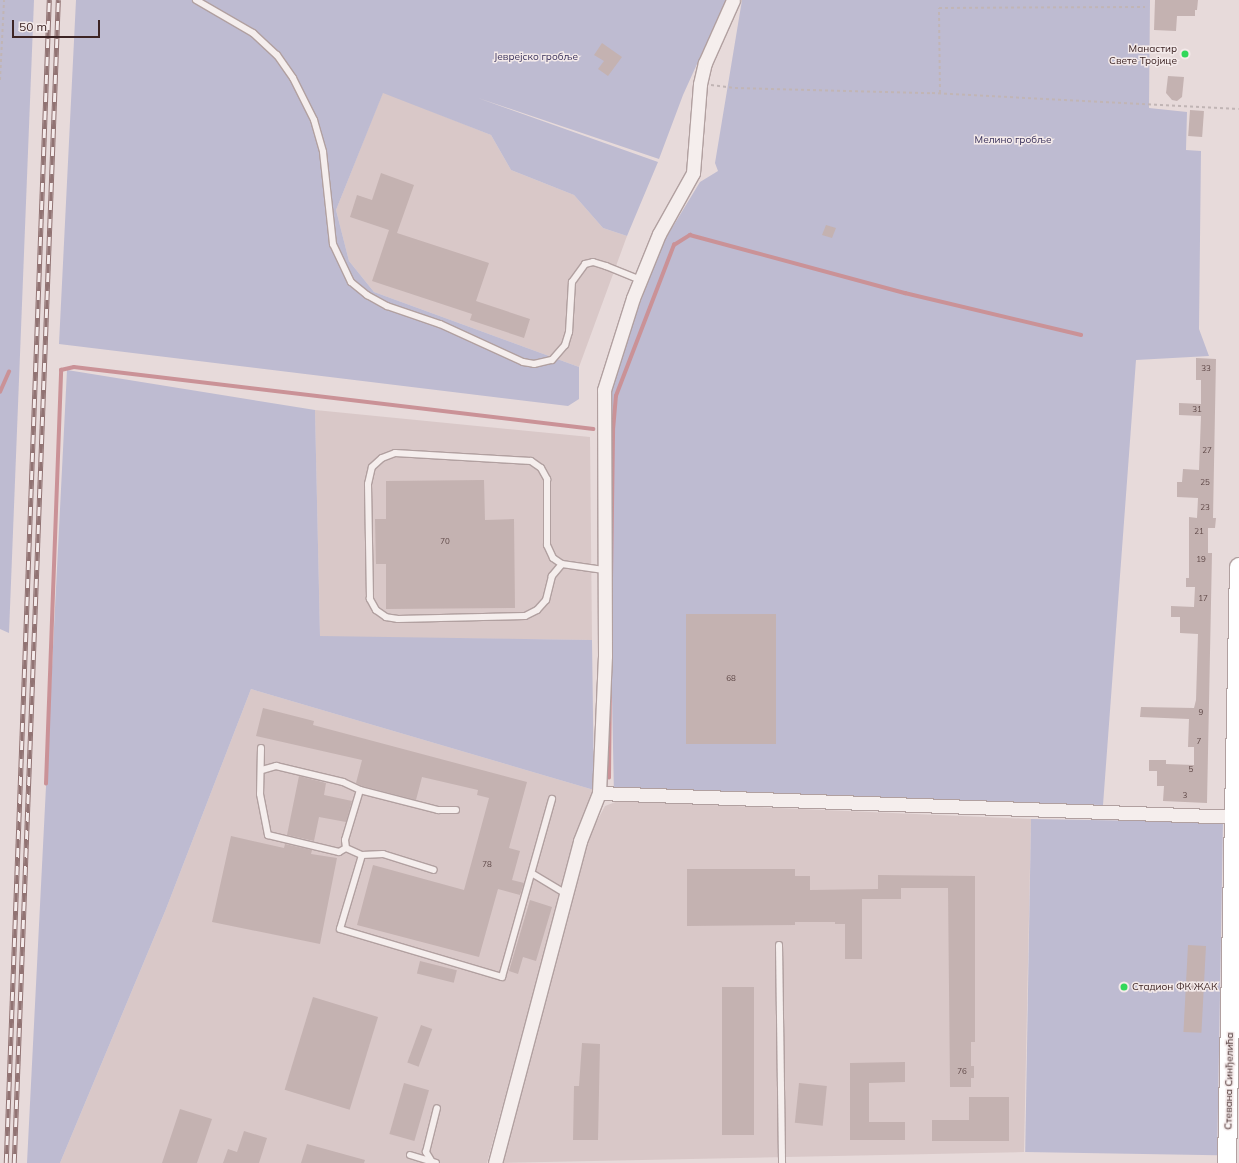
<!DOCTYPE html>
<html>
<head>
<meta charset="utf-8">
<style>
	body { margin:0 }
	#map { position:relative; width:1239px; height:1163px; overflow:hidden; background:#e7dada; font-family:Mulish,sans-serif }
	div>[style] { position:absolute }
	.built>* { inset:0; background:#d9c8c8 }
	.green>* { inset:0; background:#bebbd1; transform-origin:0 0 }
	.stream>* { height:3.5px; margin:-1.75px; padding:0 1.75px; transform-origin:1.75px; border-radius:1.75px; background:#ca9297 }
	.building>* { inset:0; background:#c4b2b1; transform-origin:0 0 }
	.path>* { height:2px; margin-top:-1px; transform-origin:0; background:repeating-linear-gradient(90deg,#c1b5b5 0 3px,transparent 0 6px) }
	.roads { filter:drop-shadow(1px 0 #b1a0a0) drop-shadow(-1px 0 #b1a0a0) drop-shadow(0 1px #b1a0a0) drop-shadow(0 -1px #b1a0a0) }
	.lane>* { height:6px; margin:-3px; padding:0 3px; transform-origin:3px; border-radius:3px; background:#f5eeed }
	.street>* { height:13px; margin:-6.5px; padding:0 6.5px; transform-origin:6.5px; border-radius:6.5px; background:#f5eeed }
	.secondary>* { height:18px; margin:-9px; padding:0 9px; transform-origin:9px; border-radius:9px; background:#fff }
	.rail>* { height:4.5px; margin-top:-2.25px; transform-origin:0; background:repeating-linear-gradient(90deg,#f4eaea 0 9px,#917373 0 18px); box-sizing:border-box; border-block:1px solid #917373 }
	.dots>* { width:11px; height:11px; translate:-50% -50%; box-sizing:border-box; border:2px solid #f4eaea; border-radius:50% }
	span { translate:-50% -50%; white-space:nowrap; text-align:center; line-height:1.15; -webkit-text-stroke:3px #f4eaea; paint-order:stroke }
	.number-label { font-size:8px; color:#5f4847 }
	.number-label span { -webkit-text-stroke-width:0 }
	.poi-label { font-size:10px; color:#3d2424 }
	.right { translate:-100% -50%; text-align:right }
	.left { translate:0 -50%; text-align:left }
	.park-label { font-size:10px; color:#38305a }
	.street-label { font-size:10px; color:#3d2424 }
	.scale { position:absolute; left:12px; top:20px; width:88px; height:18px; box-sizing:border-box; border:2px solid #3d2424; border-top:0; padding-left:5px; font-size:12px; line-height:14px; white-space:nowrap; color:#3d2424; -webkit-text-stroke:3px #f4eaea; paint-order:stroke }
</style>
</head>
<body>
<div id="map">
	<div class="built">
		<div style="clip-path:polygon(383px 92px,491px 135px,511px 170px,574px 195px,603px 228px,627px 236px,579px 367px,374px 292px,349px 261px,336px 210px)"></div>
		<div style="clip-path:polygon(315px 410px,590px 437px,592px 640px,320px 637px)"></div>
		<div style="clip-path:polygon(251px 689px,594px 790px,573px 847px,487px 1163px,60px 1163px,166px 909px)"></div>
		<div style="clip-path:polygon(618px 801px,1031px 819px,1024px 1152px,502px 1163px,590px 834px,605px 806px)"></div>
	</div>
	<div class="green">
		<div style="clip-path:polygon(0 0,34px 0,9px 633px,0 629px)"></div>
		<div style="clip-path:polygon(76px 0,726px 0,683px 95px,659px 159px,478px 98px,658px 162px,627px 236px,603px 228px,574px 195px,511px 170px,491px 135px,383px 93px,336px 210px,349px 261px,374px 292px,579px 367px,579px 399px,568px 406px,59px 344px)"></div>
		<div style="clip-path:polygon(742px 0,1150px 0,1149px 108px,1187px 112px,1186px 150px,1201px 151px,1199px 329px,1209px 356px,1136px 360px,1103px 805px,614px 796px,606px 396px,661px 246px,700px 182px,718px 171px,715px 163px)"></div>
		<div style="clip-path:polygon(67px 370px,315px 410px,320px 636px,592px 640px,594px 790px,251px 689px,166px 909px,60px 1163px,27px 1163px)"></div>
		<div style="left:1031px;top:819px;width:192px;height:333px;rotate:1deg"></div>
	</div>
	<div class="stream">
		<div style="left:0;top:392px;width:22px;rotate:-66deg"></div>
		<div style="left:610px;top:430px;width:3px"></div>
		<div style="left:613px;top:430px;width:34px;rotate:-85deg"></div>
		<div style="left:616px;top:396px;width:162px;rotate:-69deg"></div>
		<div style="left:674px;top:245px;width:19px;rotate:-32deg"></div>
		<div style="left:690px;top:235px;width:223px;rotate:15.1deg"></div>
		<div style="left:905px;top:293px;width:181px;rotate:13.4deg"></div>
		<div style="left:611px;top:579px;width:149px;rotate:-89.2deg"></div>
		<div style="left:609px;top:778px;width:93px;rotate:-89.4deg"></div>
		<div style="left:46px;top:784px;width:414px;rotate:-87.9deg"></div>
		<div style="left:61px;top:370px;width:13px;rotate:-13deg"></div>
		<div style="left:74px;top:367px;width:523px;rotate:6.81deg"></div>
	</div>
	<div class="building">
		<div style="clip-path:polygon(1155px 0,1198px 0,1197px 10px,1195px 10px,1195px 16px,1177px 16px,1176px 31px,1154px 30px)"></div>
		<div style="clip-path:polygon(602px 43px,622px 57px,608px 76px,598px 69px,604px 61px,594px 55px)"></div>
		<div style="clip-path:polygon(1168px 76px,1184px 77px,1182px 97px,1177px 101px,1172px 100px,1166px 93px)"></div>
		<div style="left:1190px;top:110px;width:14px;height:26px;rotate:4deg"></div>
		<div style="clip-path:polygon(381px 173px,414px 185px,397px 233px,489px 263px,476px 301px,530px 319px,524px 338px,470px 320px,472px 314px,372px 281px,389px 230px,350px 217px,357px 195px,372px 200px)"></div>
		<div style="clip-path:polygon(826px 225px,836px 228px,832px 238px,822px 235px)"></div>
		<div style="clip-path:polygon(1196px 358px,1216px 359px,1213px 518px,1216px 518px,1215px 528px,1208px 528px,1208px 553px,1212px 553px,1207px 803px,1163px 801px,1164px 786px,1157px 786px,1157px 771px,1149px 771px,1149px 760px,1166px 760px,1166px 764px,1194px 765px,1194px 747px,1188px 747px,1189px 719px,1140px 717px,1141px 707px,1194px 708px,1196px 700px,1198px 634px,1180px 633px,1180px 617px,1171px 617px,1171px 606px,1194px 607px,1195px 587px,1186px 587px,1186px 578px,1189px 578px,1189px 517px,1197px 518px,1198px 498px,1177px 497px,1177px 482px,1182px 482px,1183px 469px,1199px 470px,1201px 416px,1179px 415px,1179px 403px,1201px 404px,1201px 380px,1196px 380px)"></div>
		<div style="clip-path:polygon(484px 480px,485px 520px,514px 519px,515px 608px,386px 609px,386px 564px,376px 564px,375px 519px,386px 519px,386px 481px)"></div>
		<div style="left:686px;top:614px;width:90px;height:130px"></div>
		<div style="clip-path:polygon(263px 708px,314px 721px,313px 725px,527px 782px,509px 848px,520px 851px,512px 880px,524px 883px,520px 895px,498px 889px,479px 957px,357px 925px,373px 865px,464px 890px,489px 798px,477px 795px,478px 790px,422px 777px,416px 800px,362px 786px,356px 783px,362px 760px,256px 736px)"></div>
		<div style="clip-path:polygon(299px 776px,326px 783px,324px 795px,352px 801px,346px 822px,319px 817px,314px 841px,287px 835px)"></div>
		<div style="clip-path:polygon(231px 836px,284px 848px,285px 844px,312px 850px,311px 854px,337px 858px,320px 944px,212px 922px)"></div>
		<div style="clip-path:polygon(687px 869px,795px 869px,795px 876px,810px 876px,810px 890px,878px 889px,878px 875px,975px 876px,975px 1042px,971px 1042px,971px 1066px,974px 1066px,974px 1078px,971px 1078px,971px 1087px,950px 1087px,948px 888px,901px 888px,901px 899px,862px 899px,862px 959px,845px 959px,845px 924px,835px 924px,835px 922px,795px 922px,795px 925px,687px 926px)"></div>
		<div style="clip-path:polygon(530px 900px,552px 907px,536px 961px,523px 957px,518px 974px,509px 971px)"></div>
		<div style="left:1188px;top:945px;width:18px;height:87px;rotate:3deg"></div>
		<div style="left:420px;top:961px;width:38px;height:13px;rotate:14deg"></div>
		<div style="left:722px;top:987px;width:32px;height:148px"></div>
		<div style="left:313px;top:997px;width:68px;height:97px;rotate:17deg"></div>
		<div style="left:421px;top:1025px;width:12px;height:40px;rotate:20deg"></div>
		<div style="clip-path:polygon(582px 1043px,600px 1044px,598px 1140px,573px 1140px,574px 1086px,579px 1086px)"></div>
		<div style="clip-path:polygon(905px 1062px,905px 1082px,869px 1083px,869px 1122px,905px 1122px,905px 1140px,850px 1140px,850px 1063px)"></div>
		<div style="left:404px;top:1083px;width:26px;height:53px;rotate:16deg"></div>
		<div style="left:799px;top:1083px;width:28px;height:40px;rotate:6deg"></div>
		<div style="clip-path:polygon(969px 1097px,1009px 1097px,1009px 1141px,932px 1141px,932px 1120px,969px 1120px)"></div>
		<div style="clip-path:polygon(180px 1109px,212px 1119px,197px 1163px,162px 1163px)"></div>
		<div style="clip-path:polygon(244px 1131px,267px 1138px,259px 1163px,223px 1163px,228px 1149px,237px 1152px)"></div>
		<div style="clip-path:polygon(307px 1144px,365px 1160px,364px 1163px,301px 1163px)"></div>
	</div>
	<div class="path">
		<div style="left:0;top:80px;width:80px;rotate:-87.1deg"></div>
		<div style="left:711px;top:85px;width:24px;rotate:7deg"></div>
		<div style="left:735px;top:88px;width:197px;rotate:1.5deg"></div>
		<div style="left:932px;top:93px;width:307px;rotate:3deg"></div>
		<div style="left:940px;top:93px;width:85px;rotate:-90.7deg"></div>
		<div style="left:939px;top:8px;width:206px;rotate:-0.3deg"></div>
	</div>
	<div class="roads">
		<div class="lane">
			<div style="left:196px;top:0;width:66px;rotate:30.1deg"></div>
			<div style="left:253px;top:33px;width:33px;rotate:43deg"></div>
			<div style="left:277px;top:55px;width:28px;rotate:55deg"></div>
			<div style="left:293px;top:78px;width:47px;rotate:63.4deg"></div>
			<div style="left:314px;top:120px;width:33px;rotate:74deg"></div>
			<div style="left:323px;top:152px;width:93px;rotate:83.8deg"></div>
			<div style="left:333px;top:244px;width:42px;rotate:64.7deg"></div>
			<div style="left:351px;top:282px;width:21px;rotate:39deg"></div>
			<div style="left:367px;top:295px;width:23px;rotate:29deg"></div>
			<div style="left:387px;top:306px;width:56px;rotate:18.8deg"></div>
			<div style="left:440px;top:324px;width:91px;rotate:24.6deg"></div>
			<div style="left:523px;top:362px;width:11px;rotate:10deg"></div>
			<div style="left:534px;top:364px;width:18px;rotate:-13deg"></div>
			<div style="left:552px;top:360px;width:20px;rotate:-49deg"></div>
			<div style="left:565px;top:345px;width:14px;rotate:-73deg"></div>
			<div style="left:569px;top:332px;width:50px;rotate:-86.6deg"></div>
			<div style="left:572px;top:282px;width:22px;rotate:-54deg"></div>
			<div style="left:585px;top:264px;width:8px;rotate:-14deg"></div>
			<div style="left:593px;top:262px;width:14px;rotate:17deg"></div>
			<div style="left:606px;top:266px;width:37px;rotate:22deg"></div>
			<div style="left:562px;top:564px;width:16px;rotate:130deg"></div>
			<div style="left:552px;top:576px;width:25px;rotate:104deg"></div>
			<div style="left:546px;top:600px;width:13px;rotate:132deg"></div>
			<div style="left:537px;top:610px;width:13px;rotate:153deg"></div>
			<div style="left:525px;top:616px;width:127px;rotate:178.6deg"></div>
			<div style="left:398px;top:619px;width:12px;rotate:-171deg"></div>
			<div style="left:386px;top:617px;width:12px;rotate:-145deg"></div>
			<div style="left:376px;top:610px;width:13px;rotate:-119deg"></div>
			<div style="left:370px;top:599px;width:115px;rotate:-91deg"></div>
			<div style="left:368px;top:484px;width:17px;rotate:-77deg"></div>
			<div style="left:372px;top:467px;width:13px;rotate:-42deg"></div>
			<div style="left:382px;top:458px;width:14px;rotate:-21deg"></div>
			<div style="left:395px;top:453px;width:136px;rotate:3.4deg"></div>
			<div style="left:531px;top:461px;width:12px;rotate:35deg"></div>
			<div style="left:541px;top:468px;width:13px;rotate:61deg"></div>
			<div style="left:547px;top:479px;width:66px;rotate:90deg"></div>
			<div style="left:547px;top:545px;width:14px;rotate:65deg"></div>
			<div style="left:553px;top:558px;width:11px;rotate:34deg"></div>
			<div style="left:562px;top:564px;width:42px;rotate:8.1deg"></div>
			<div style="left:261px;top:748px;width:46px;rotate:91.2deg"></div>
			<div style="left:260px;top:794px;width:42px;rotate:79deg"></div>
			<div style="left:268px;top:835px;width:73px;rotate:13.5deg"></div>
			<div style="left:339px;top:852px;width:8px;rotate:-30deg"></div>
			<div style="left:346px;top:848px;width:17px;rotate:24deg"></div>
			<div style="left:362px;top:855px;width:21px;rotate:-3deg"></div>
			<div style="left:383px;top:854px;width:53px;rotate:17.4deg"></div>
			<div style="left:262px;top:770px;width:15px;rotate:-16deg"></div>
			<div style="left:276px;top:766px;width:69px;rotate:13.4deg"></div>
			<div style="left:343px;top:782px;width:19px;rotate:25deg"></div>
			<div style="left:360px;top:790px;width:81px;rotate:14.4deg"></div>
			<div style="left:438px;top:810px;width:18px"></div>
			<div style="left:346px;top:848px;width:8px;rotate:-97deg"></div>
			<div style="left:345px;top:840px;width:52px;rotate:-73.3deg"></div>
			<div style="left:362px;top:855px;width:77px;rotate:106.6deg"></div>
			<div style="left:340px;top:929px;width:169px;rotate:16.5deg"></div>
			<div style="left:502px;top:977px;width:185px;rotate:-74.3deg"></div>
			<div style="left:533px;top:874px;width:39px;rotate:31deg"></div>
			<div style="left:779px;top:945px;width:218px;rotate:89.2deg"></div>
			<div style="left:410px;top:1155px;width:27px;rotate:17deg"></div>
			<div style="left:432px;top:1162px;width:12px;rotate:-121deg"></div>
			<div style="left:426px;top:1152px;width:45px;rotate:-76deg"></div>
		</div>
		<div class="street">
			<div style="left:599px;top:793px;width:640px;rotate:2.15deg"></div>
			<div style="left:495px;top:1163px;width:333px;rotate:-75.2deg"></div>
			<div style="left:580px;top:841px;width:52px;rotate:-68.4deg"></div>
			<div style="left:599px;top:793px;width:137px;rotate:-87.5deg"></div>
			<div style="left:605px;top:656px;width:266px;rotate:-90.2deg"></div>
			<div style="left:604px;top:390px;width:96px;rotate:-72.5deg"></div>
			<div style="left:633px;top:298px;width:69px;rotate:-67.9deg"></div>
			<div style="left:659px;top:234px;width:70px;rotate:-60.9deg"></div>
			<div style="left:693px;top:173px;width:89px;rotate:-85.5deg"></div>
			<div style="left:700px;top:84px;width:22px;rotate:-77deg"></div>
			<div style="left:705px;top:63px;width:69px;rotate:-66deg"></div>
		</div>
		<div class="secondary">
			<div style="left:1227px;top:1163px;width:596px;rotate:-88.85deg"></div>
		</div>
	</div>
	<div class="rail">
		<div style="left:6px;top:1163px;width:1164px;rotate:-87.88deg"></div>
		<div style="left:14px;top:1163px;width:1164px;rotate:-87.83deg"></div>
	</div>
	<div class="dots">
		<div style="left:1185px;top:54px;background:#32d85b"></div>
		<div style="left:1124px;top:987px;background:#32d85b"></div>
	</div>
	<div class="number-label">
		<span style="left:1206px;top:369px">33</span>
		<span style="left:1197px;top:410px">31</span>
		<span style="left:1207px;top:451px">27</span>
		<span style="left:1205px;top:483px">25</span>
		<span style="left:1205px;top:508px">23</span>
		<span style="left:1199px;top:532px">21</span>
		<span style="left:445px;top:542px">70</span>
		<span style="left:1201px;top:560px">19</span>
		<span style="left:1203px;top:599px">17</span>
		<span style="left:731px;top:679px">68</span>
		<span style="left:1201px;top:713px">9</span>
		<span style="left:1199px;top:742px">7</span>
		<span style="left:1191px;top:770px">5</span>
		<span style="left:1185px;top:796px">3</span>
		<span style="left:487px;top:865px">78</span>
		<span style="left:962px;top:1072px">76</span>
	</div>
	<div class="poi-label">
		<span class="right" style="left:1177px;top:54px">Манастир<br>Свете Тројице</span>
		<span class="left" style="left:1132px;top:987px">Стадион ФК ЖАК</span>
	</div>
	<div class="park-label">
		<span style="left:536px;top:57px">Јеврејско гробље</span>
		<span style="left:1013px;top:140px">Мелино гробље</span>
	</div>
	<div class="street-label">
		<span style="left:1229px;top:1081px;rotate:-89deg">Стевана Синђелића</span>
	</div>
	<div class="scale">50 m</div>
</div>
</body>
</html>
